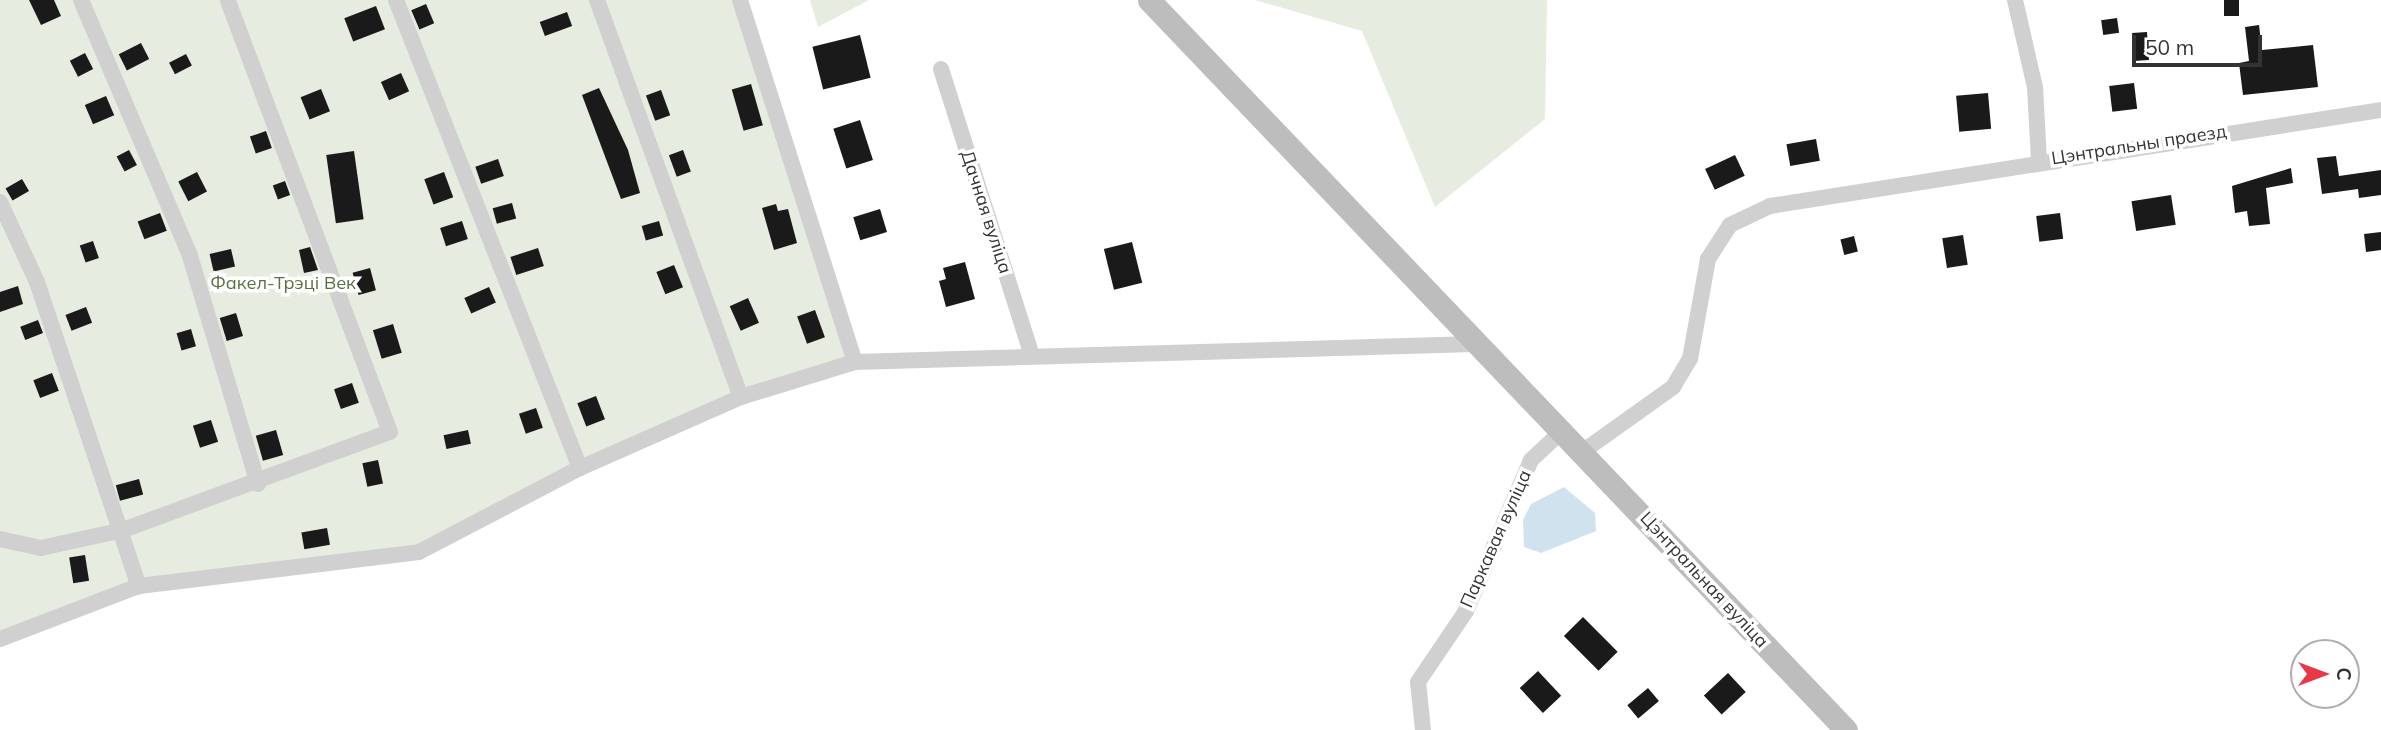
<!DOCTYPE html>
<html>
<head>
<meta charset="utf-8">
<style>
	body { margin:0 }
	#map { position:relative; width:2381px; height:730px; overflow:hidden; background:#fff; font-family:Mulish,sans-serif }
	div>[style] { position:absolute }
	.green>* { inset:0; background:#e6ecdf }
	.water>* { inset:0; background:#cfe2ee }
	.building>* { inset:0; background:#1a1a1a; transform-origin:0 0 }
	.street>* { height:16px; margin:-8px; padding:0 8px; transform-origin:8px; border-radius:8px; background:#d0d0d0 }
	.secondary>* { height:23px; margin:-11.5px; padding:0 11.5px; transform-origin:11.5px; border-radius:11.5px; background:#bdbdbd }
	span { translate:-50% -50%; white-space:nowrap; text-align:center; line-height:1.15; -webkit-text-stroke:7px #fff; paint-order:stroke }
	.street-label { font-size:18px; color:#333 }
	.park-label { font-size:18px; color:#56703f }
	.north { position:absolute; left:2290px; top:639px; width:70px; height:70px; box-sizing:border-box; background:#fff; border:2px solid #adadad; border-radius:50%; rotate:90deg; font-size:19px; font-weight:700; line-height:28px; text-align:center; color:#333 }
	.north::after { content:''; display:block; margin:auto; width:24px; height:32px; background:#e63946; clip-path:polygon(50% 0,100% 100%,50% 72%,0 100%) }
	.scale { position:absolute; left:2132px; top:35px; width:130px; height:32px; box-sizing:border-box; border:4px solid #333; border-top:0; padding-left:9px; font-size:21px; line-height:24px; white-space:nowrap; color:#333; -webkit-text-stroke:5px #fff; paint-order:stroke }
</style>
</head>
<body>
<div id="map">
	<div class="green">
		<div style="clip-path:polygon(0 0,740px 0,855px 362px,741px 397px,419px 552px,139px 586px,0 639px)"></div>
		<div style="clip-path:polygon(810px 0,869px 0,818px 27px)"></div>
		<div style="clip-path:polygon(1255px 0,1547px 0,1545px 119px,1435px 207px,1362px 31px)"></div>
	</div>
	<div class="water">
		<div style="clip-path:polygon(1564px 487px,1595px 513px,1596px 531px,1541px 553px,1524px 547px,1523px 520px,1531px 504px)"></div>
	</div>
	<div class="building">
		<div style="clip-path:polygon(29px 0,54px 0,61px 16px,41px 25px)"></div>
		<div style="left:2224px;top:0;width:15px;height:16px"></div>
		<div style="left:426px;top:4px;width:21px;height:16px;rotate:67deg"></div>
		<div style="left:376px;top:6px;width:25px;height:34px;rotate:69deg"></div>
		<div style="left:567px;top:12px;width:15px;height:29px;rotate:70deg"></div>
		<div style="left:2117px;top:18px;width:15px;height:16px;rotate:82deg"></div>
		<div style="clip-path:polygon(2259px 25px,2262px 50px,2313px 45px,2318px 87px,2243px 95px,2239px 63px,2249px 61px,2245px 27px)"></div>
		<div style="left:2147px;top:32px;width:28px;height:15px;rotate:86deg"></div>
		<div style="left:860px;top:35px;width:44px;height:49px;rotate:76deg"></div>
		<div style="left:141px;top:43px;width:18px;height:25px;rotate:63deg"></div>
		<div style="left:85px;top:53px;width:18px;height:17px;rotate:63deg"></div>
		<div style="left:186px;top:54px;width:13px;height:19px;rotate:63deg"></div>
		<div style="left:401px;top:73px;width:20px;height:22px;rotate:66deg"></div>
		<div style="left:2134px;top:83px;width:26px;height:25px;rotate:83deg"></div>
		<div style="left:751px;top:84px;width:43px;height:20px;rotate:74deg"></div>
		<div style="clip-path:polygon(599px 88px,628px 150px,640px 193px,621px 199px,582px 95px)"></div>
		<div style="left:321px;top:89px;width:24px;height:22px;rotate:68deg"></div>
		<div style="left:661px;top:90px;width:27px;height:16px;rotate:70deg"></div>
		<div style="left:1988px;top:93px;width:36px;height:32px;rotate:85deg"></div>
		<div style="left:106px;top:96px;width:21px;height:23px;rotate:67deg"></div>
		<div style="left:860px;top:120px;width:42px;height:28px;rotate:72deg"></div>
		<div style="left:266px;top:131px;width:18px;height:17px;rotate:71deg"></div>
		<div style="left:1816px;top:139px;width:22px;height:30px;rotate:80deg"></div>
		<div style="left:129px;top:150px;width:17px;height:14px;rotate:62deg"></div>
		<div style="left:683px;top:150px;width:23px;height:15px;rotate:70deg"></div>
		<div style="left:354px;top:151px;width:69px;height:28px;rotate:82deg"></div>
		<div style="left:1735px;top:155px;width:23px;height:33px;rotate:65deg"></div>
		<div style="clip-path:polygon(2336px 156px,2339px 176px,2381px 170px,2381px 195px,2359px 198px,2358px 189px,2322px 194px,2317px 158px)"></div>
		<div style="left:498px;top:159px;width:18px;height:24px;rotate:71deg"></div>
		<div style="clip-path:polygon(2291px 168px,2293px 183px,2266px 188px,2270px 224px,2249px 226px,2247px 211px,2235px 213px,2232px 186px)"></div>
		<div style="left:197px;top:172px;width:22px;height:21px;rotate:63deg"></div>
		<div style="left:444px;top:172px;width:27px;height:21px;rotate:70deg"></div>
		<div style="left:22px;top:179px;width:14px;height:19px;rotate:60deg"></div>
		<div style="left:285px;top:181px;width:15px;height:13px;rotate:70deg"></div>
		<div style="left:2171px;top:195px;width:30px;height:40px;rotate:81deg"></div>
		<div style="left:512px;top:203px;width:16px;height:20px;rotate:75deg"></div>
		<div style="clip-path:polygon(776px 204px,778px 211px,788px 209px,797px 243px,774px 250px,762px 208px)"></div>
		<div style="left:880px;top:209px;width:24px;height:28px;rotate:73deg"></div>
		<div style="left:160px;top:213px;width:19px;height:24px;rotate:69deg"></div>
		<div style="left:2060px;top:213px;width:26px;height:24px;rotate:83deg"></div>
		<div style="left:462px;top:221px;width:19px;height:23px;rotate:72deg"></div>
		<div style="left:659px;top:221px;width:15px;height:18px;rotate:74deg"></div>
		<div style="clip-path:polygon(2381px 232px,2381px 250px,2366px 252px,2364px 234px)"></div>
		<div style="left:1963px;top:235px;width:30px;height:21px;rotate:81deg"></div>
		<div style="left:1854px;top:236px;width:16px;height:14px;rotate:76deg"></div>
		<div style="left:93px;top:241px;width:18px;height:14px;rotate:71deg"></div>
		<div style="left:1132px;top:242px;width:42px;height:29px;rotate:76deg"></div>
		<div style="clip-path:polygon(310px 247px,318px 270px,304px 273px,299px 250px)"></div>
		<div style="left:538px;top:248px;width:19px;height:29px;rotate:72deg"></div>
		<div style="left:231px;top:249px;width:18px;height:22px;rotate:77deg"></div>
		<div style="clip-path:polygon(965px 262px,975px 299px,946px 307px,939px 281px,946px 279px,943px 268px)"></div>
		<div style="left:674px;top:265px;width:24px;height:19px;rotate:68deg"></div>
		<div style="left:370px;top:268px;width:23px;height:18px;rotate:75deg"></div>
		<div style="clip-path:polygon(18px 286px,23px 304px,0 312px,0 292px)"></div>
		<div style="left:489px;top:287px;width:17px;height:27px;rotate:66deg"></div>
		<div style="left:748px;top:298px;width:27px;height:20px;rotate:66deg"></div>
		<div style="left:86px;top:307px;width:17px;height:22px;rotate:69deg"></div>
		<div style="left:815px;top:310px;width:29px;height:19px;rotate:70deg"></div>
		<div style="left:236px;top:313px;width:24px;height:17px;rotate:73deg"></div>
		<div style="left:38px;top:320px;width:14px;height:19px;rotate:69deg"></div>
		<div style="left:393px;top:324px;width:30px;height:21px;rotate:73deg"></div>
		<div style="left:191px;top:329px;width:18px;height:15px;rotate:74deg"></div>
		<div style="left:52px;top:373px;width:19px;height:20px;rotate:69deg"></div>
		<div style="left:352px;top:383px;width:21px;height:19px;rotate:71deg"></div>
		<div style="left:596px;top:396px;width:25px;height:20px;rotate:69deg"></div>
		<div style="left:536px;top:408px;width:21px;height:18px;rotate:71deg"></div>
		<div style="left:211px;top:420px;width:23px;height:19px;rotate:72deg"></div>
		<div style="left:276px;top:430px;width:26px;height:21px;rotate:74deg"></div>
		<div style="left:468px;top:430px;width:14px;height:25px;rotate:78deg"></div>
		<div style="left:378px;top:460px;width:24px;height:16px;rotate:78deg"></div>
		<div style="left:139px;top:479px;width:16px;height:24px;rotate:75deg"></div>
		<div style="left:327px;top:528px;width:17px;height:26px;rotate:80deg"></div>
		<div style="left:85px;top:555px;width:26px;height:16px;rotate:81deg"></div>
		<div style="left:1583px;top:617px;width:49px;height:27px;rotate:45deg"></div>
		<div style="left:1538px;top:671px;width:34px;height:25px;rotate:47deg"></div>
		<div style="left:1728px;top:673px;width:26px;height:33px;rotate:47deg"></div>
		<div style="left:1648px;top:688px;width:17px;height:27px;rotate:50deg"></div>
	</div>
	<div class="street">
		<div style="left:81px;top:0;width:278px;rotate:66.9deg"></div>
		<div style="left:190px;top:256px;width:238px;rotate:73.4deg"></div>
		<div style="left:396px;top:0;width:503px;rotate:68.54deg"></div>
		<div style="left:597px;top:0;width:422px;rotate:70.1deg"></div>
		<div style="left:740px;top:0;width:380px;rotate:72.4deg"></div>
		<div style="left:2015px;top:0;width:89px;rotate:77.1deg"></div>
		<div style="left:2035px;top:87px;width:74px;rotate:86.9deg"></div>
		<div style="left:941px;top:69px;width:301px;rotate:72.4deg"></div>
		<div style="left:0;top:202px;width:88px;rotate:65.2deg"></div>
		<div style="left:37px;top:282px;width:321px;rotate:71.5deg"></div>
		<div style="left:1582px;top:452px;width:112px;rotate:-35.5deg"></div>
		<div style="left:1673px;top:387px;width:33px;rotate:-59deg"></div>
		<div style="left:1690px;top:359px;width:102px;rotate:-79.8deg"></div>
		<div style="left:1708px;top:259px;width:40px;rotate:-57.1deg"></div>
		<div style="left:1730px;top:225px;width:44px;rotate:-25.4deg"></div>
		<div style="left:1770px;top:206px;width:618px;rotate:-8.93deg"></div>
		<div style="left:0;top:539px;width:42px;rotate:12.4deg"></div>
		<div style="left:41px;top:548px;width:84px;rotate:-12.4deg"></div>
		<div style="left:123px;top:530px;width:284px;rotate:-20.2deg"></div>
		<div style="left:390px;top:432px;width:461px;rotate:-110.6deg"></div>
		<div style="left:0;top:639px;width:149px;rotate:-20.9deg"></div>
		<div style="left:139px;top:586px;width:282px;rotate:-6.9deg"></div>
		<div style="left:419px;top:552px;width:182px;rotate:-27.6deg"></div>
		<div style="left:580px;top:468px;width:176px;rotate:-23.8deg"></div>
		<div style="left:741px;top:397px;width:119px;rotate:-17.1deg"></div>
		<div style="left:855px;top:362px;width:620px;rotate:-1.66deg"></div>
		<div style="left:1423px;top:730px;width:48px;rotate:-95.9deg"></div>
		<div style="left:1418px;top:682px;width:86px;rotate:-55.9deg"></div>
		<div style="left:1466px;top:611px;width:164px;rotate:-66.7deg"></div>
		<div style="left:1531px;top:460px;width:42px;rotate:-43.1deg"></div>
	</div>
	<div class="secondary">
		<div style="left:1149px;top:0;width:1009px;rotate:46.32deg"></div>
	</div>
	<div class="street-label">
		<span style="left:2139px;top:145px;rotate:-9deg">Цэнтральны праезд</span>
		<span style="left:986px;top:212px;rotate:72deg">Дачная вуліца</span>
		<span style="left:1496px;top:539px;rotate:-66deg">Паркавая вуліца</span>
		<span style="left:1704px;top:580px;rotate:47deg">Цэнтральная вуліца</span>
	</div>
	<div class="park-label">
		<span style="left:283px;top:283px">Факел-Трэці Век</span>
	</div>
	<div class="north">С</div>
	<div class="scale">50 m</div>
</div>
</body>
</html>
